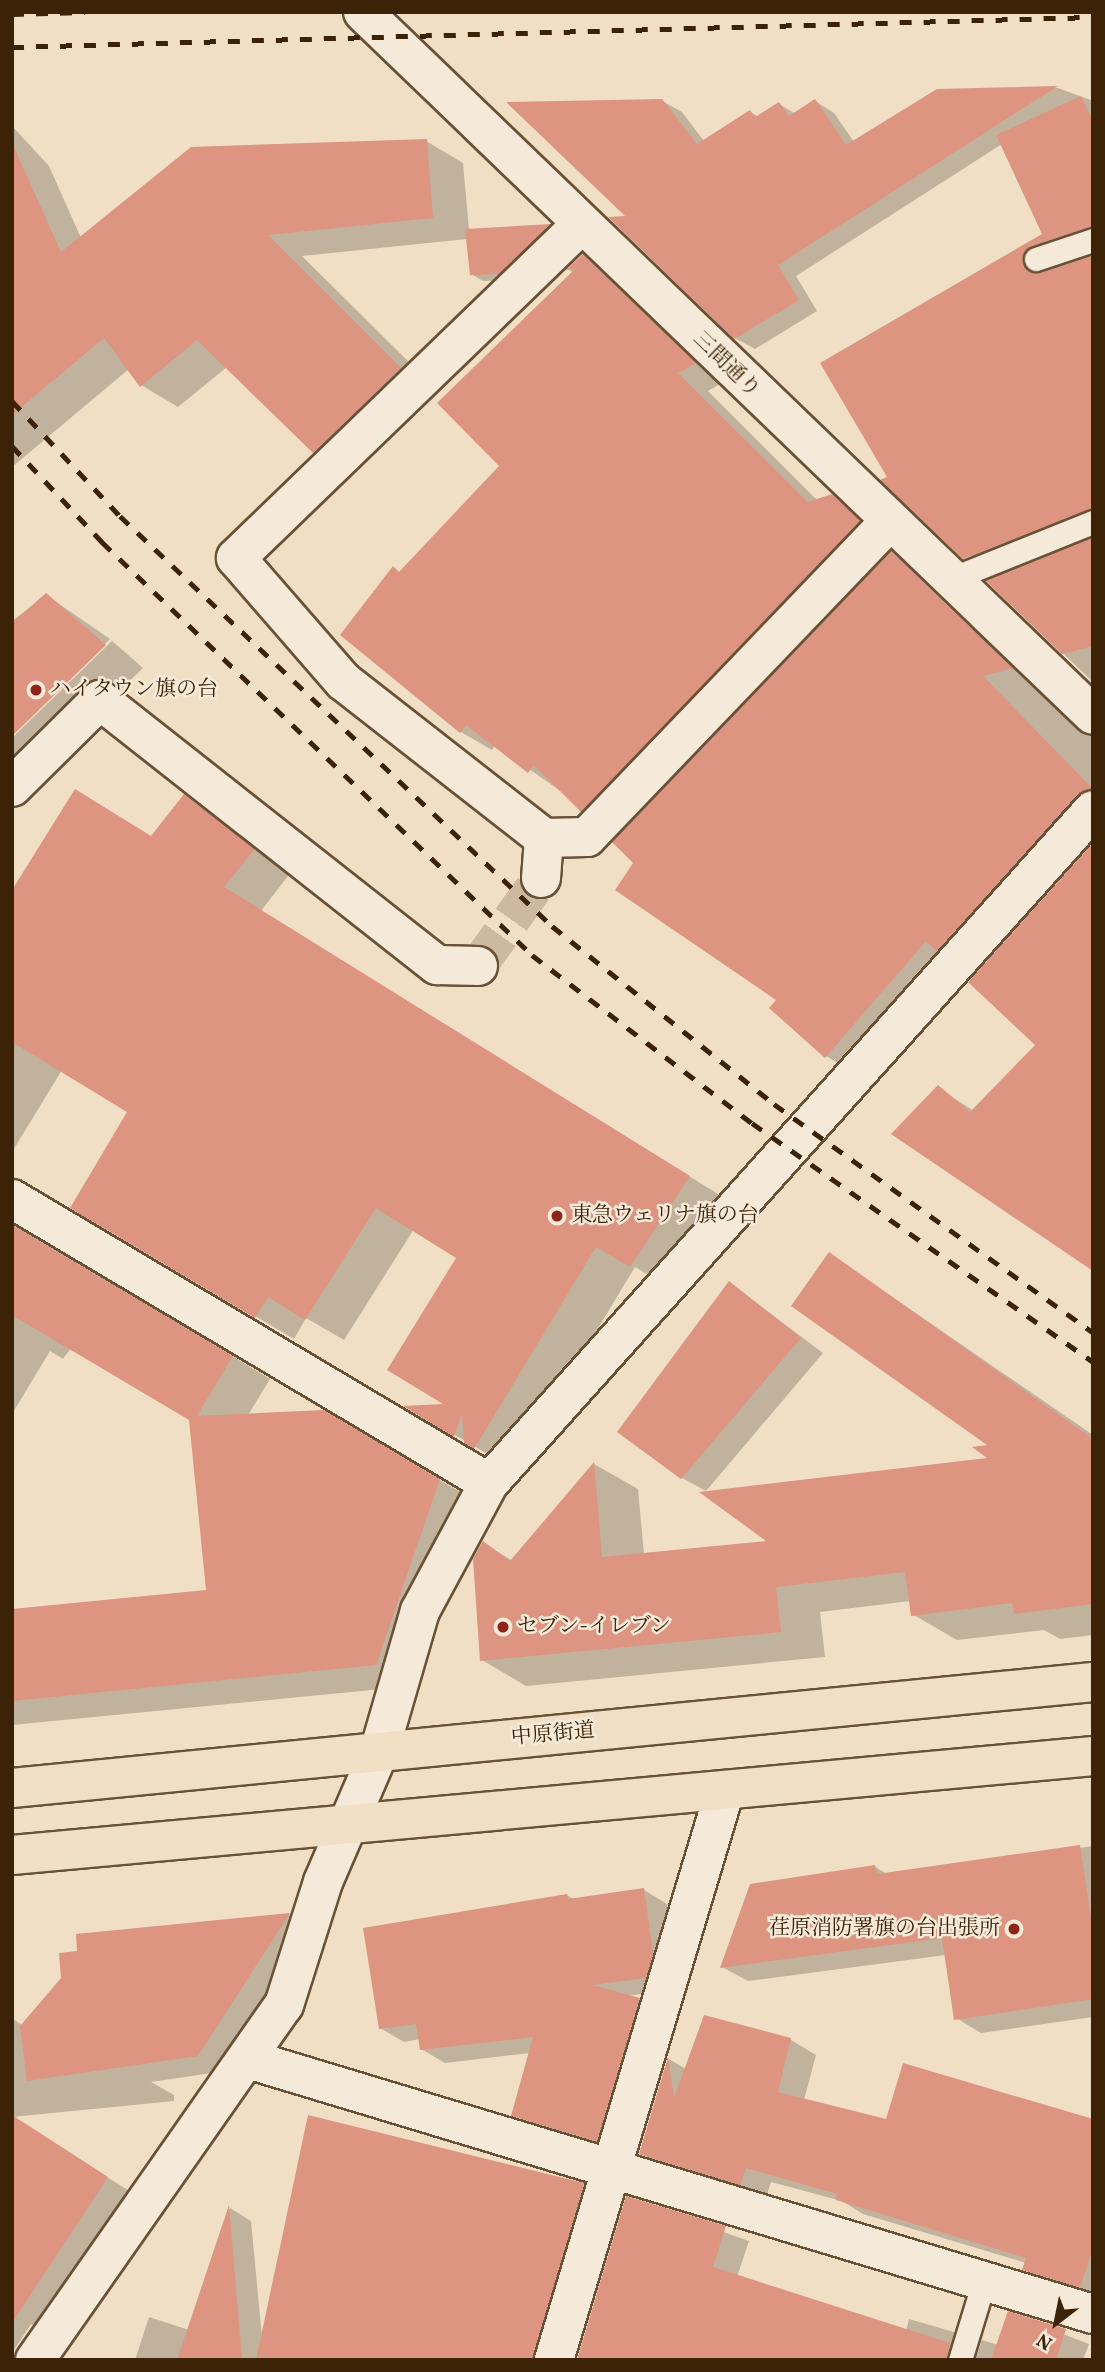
<!DOCTYPE html>
<html>
<head>
<meta charset="utf-8">
<style>
	body { margin:0 }
	#map { position:relative; width:1105px; height:2372px; overflow:hidden; background:#f0dfc4; font-family:Vollkorn,"Noto Serif JP",serif }
	div>[style] { position:absolute }
	.shadow>* { inset:0; background:#0003 }
	.building>* { inset:0; background:#dd9480 }
	.minor-tunnel>* { height:38px; margin-top:-19px; transform-origin:0; background:repeating-linear-gradient(90deg,#ccb99e 0 38px,transparent 0 57px) }
	.roads { filter:drop-shadow(2px 0 #695136) drop-shadow(-2px 0 #695136) drop-shadow(0 2px #695136) drop-shadow(0 -2px #695136) }
	.service>* { height:23px; margin:-11.5px; padding:0 11.5px; transform-origin:11.5px; border-radius:11.5px; background:#f5ead9 }
	.minor>* { height:38px; margin:-19px; padding:0 19px; transform-origin:19px; border-radius:19px; background:#f5ead9 }
	.tertiary>* { height:38px; margin:-19px; padding:0 19px; transform-origin:19px; border-radius:19px; background:#f5ead9 }
	.primary>* { height:38px; margin:-19px; padding:0 19px; transform-origin:19px; border-radius:19px; background:#f0dfc4 }
	.rail>* { height:5px; margin-top:-2.5px; transform-origin:0; background:repeating-linear-gradient(90deg,#3c2206 0 12px,transparent 0 24px) }
	.dots>* { width:19px; height:19px; translate:-50% -50%; box-sizing:border-box; border:4px solid #f5ead9; border-radius:50% }
	span { translate:-50% -50%; white-space:nowrap; text-align:center; line-height:1.15; -webkit-text-stroke:5px #f5ead9; paint-order:stroke }
	.street-label { font-size:21px; color:#3c2206 }
	.poi-label { font-size:21px; color:#3c2206 }
	.left { translate:0 -50%; text-align:left }
	.right { translate:-100% -50%; text-align:right }
	.frame { position:absolute; inset:0; border:14px solid #3c2206; pointer-events:none }
	.north { position:absolute; left:1021px; top:2288px; width:70px; height:70px; -webkit-text-stroke:5px #f5ead9; paint-order:stroke; rotate:212deg; font-size:19px; font-weight:700; line-height:28px; text-align:center; color:#3c2206 }
	.north::after { content:''; display:block; margin:auto; width:24px; height:32px; background:#3c2206; clip-path:polygon(50% 0,100% 100%,50% 72%,0 100%) }
</style>
</head>
<body>
<div id="map">
	<div class="shadow">
		<div style="clip-path:polygon(1058px 88px,1093px 101px,1093px 245px,1054px 258px,1047px 272px,1093px 257px,1093px 517px,975px 559px,952px 546px,890px 478px,823px 363px,1044px 235px,1002px 144px,796px 276px,817px 311px,755px 349px,735px 338px,629px 217px,662px 101px,682px 112px,704px 141px,750px 112px,759px 117px,779px 104px,796px 114px,815px 101px,834px 113px,854px 142px,937px 91px)"></div>
		<div style="clip-path:polygon(12px 126px,49px 166px,81px 238px,426px 141px,463px 163px,469px 230px,551px 225px,561px 231px,512px 280px,483px 281px,471px 274px,467px 239px,302px 256px,437px 390px,351px 473px,314px 452px,227px 367px,178px 407px,141px 385px,129px 369px,12px 467px)"></div>
		<div style="clip-path:polygon(583px 256px,614px 274px,725px 381px,708px 391px,818px 501px,832px 496px,890px 539px,613px 828px,495px 745px,492px 750px,461px 732px,401px 573px,501px 466px,574px 273px,569px 270px)"></div>
		<div style="clip-path:polygon(892px 553px,925px 577px,903px 585px,993px 643px,1093px 736px,1093px 815px,848px 1069px,826px 1056px,779px 1000px)"></div>
		<div style="clip-path:polygon(1093px 589px,1093px 682px,1021px 613px)"></div>
		<div style="clip-path:polygon(46px 595px,110px 639px,12px 733px,12px 621px)"></div>
		<div style="clip-path:polygon(112px 641px,143px 668px,12px 793px,12px 738px)"></div>
		<div style="clip-path:polygon(185px 796px,291px 872px,261px 911px,726px 1199px,669px 1287px,635px 1267px,513px 1469px,409px 1408px,448px 1406px,458px 1257px,414px 1229px,344px 1340px,306px 1318px,294px 1339px,72px 1207px,130px 1111px,62px 1070px,12px 1152px,12px 893px,152px 837px)"></div>
		<div style="clip-path:polygon(1038px 1045px,1093px 1268px,938px 1088px,974px 1111px)"></div>
		<div style="clip-path:polygon(12px 1222px,270px 1379px,248px 1415px,362px 1434px,477px 1502px,413px 1686px,12px 1725px,12px 1611px,208px 1591px,191px 1419px,71px 1348px,63px 1359px,50px 1351px,12px 1414px)"></div>
		<div style="clip-path:polygon(830px 1254px,1093px 1435px,1093px 1635px,1060px 1639px,1044px 1630px,957px 1640px,912px 1614px,910px 1601px,820px 1612px,825px 1657px,526px 1686px,482px 1660px,483px 1543px,513px 1561px,594px 1464px,638px 1489px,644px 1554px,770px 1542px,992px 1459px,991px 1446px)"></div>
		<div style="clip-path:polygon(730px 1283px,823px 1353px,706px 1491px,682px 1478px)"></div>
		<div style="clip-path:polygon(1093px 1846px,1093px 2017px,981px 2033px,956px 2018px,946px 1955px,748px 1981px,722px 1967px,875px 1867px,889px 1875px)"></div>
		<div style="clip-path:polygon(644px 1890px,667px 1904px,676px 1968px,669px 1990px,627px 1996px,663px 2013px,620px 2154px,513px 2115px,530px 2053px,445px 2063px,421px 2049px,420px 2039px,404px 2042px,380px 2028px,567px 1895px,575px 1900px)"></div>
		<div style="clip-path:polygon(290px 1915px,317px 1930px,225px 2071px,151px 2082px,174px 2095px,174px 2101px,12px 2117px,12px 2018px,23px 2026px,63px 1979px,79px 1952px,78px 1936px)"></div>
		<div style="clip-path:polygon(705px 2017px,791px 2040px,816px 2055px,804px 2100px,887px 2122px,1093px 2122px,1093px 2297px,1049px 2284px,1024px 2269px,1026px 2263px,863px 2214px,842px 2201px,771px 2182px,766px 2198px,666px 2168px,641px 2153px,669px 2059px,686px 2069px)"></div>
		<div style="clip-path:polygon(12px 2117px,134px 2194px,45px 2331px,31px 2324px,12px 2353px)"></div>
		<div style="clip-path:polygon(310px 2118px,583px 2185px,606px 2198px,558px 2360px,135px 2360px,149px 2317px,189px 2330px,230px 2208px,251px 2221px,262px 2337px)"></div>
		<div style="clip-path:polygon(627px 2198px,749px 2241px,737px 2277px,906px 2331px,909px 2319px,954px 2332px,977px 2345px,977px 2355px,982px 2340px,998px 2345px,1009px 2313px,1089px 2344px,1083px 2360px,579px 2360px)"></div>
	</div>
	<div class="building">
		<div style="clip-path:polygon(1058px 86px,778px 265px,799px 300px,734px 339px,608px 217px,625px 216px,506px 102px,662px 99px,697px 144px,750px 110px,755px 117px,779px 102px,789px 116px,815px 99px,846px 145px,937px 89px)"></div>
		<div style="clip-path:polygon(1081px 96px,1093px 121px,1093px 226px,1032px 246px,1022px 257px,1034px 273px,1093px 255px,1093px 508px,963px 559px,880px 480px,887px 477px,820px 363px,1042px 234px,996px 135px)"></div>
		<div style="clip-path:polygon(427px 139px,433px 218px,268px 235px,401px 368px,313px 453px,197px 340px,140px 387px,104px 338px,12px 415px,12px 143px,61px 252px,191px 147px)"></div>
		<div style="clip-path:polygon(551px 224px,499px 274px,470px 275px,465px 229px)"></div>
		<div style="clip-path:polygon(583px 254px,696px 363px,678px 373px,808px 502px,832px 494px,860px 521px,581px 812px,534px 765px,528px 773px,466px 725px,460px 733px,340px 635px,393px 566px,399px 572px,499px 466px,437px 403px,575px 269px,566px 270px)"></div>
		<div style="clip-path:polygon(1093px 537px,1093px 646px,1062px 654px,985px 580px)"></div>
		<div style="clip-path:polygon(891px 551px,1013px 668px,983px 676px,1093px 789px,1077px 795px,937px 951px,926px 941px,825px 1058px,769px 1008px,776px 1000px,615px 890px,633px 863px,612px 842px)"></div>
		<div style="clip-path:polygon(46px 593px,106px 645px,12px 736px,12px 623px)"></div>
		<div style="clip-path:polygon(75px 789px,151px 836px,184px 794px,255px 849px,224px 887px,690px 1176px,630px 1267px,596px 1247px,474px 1449px,464px 1443px,462px 1413px,454px 1437px,403px 1406px,443px 1404px,387px 1370px,456px 1258px,376px 1208px,305px 1320px,268px 1297px,255px 1318px,70px 1208px,127px 1112px,12px 1042px,12px 890px)"></div>
		<div style="clip-path:polygon(1093px 843px,1093px 1271px,891px 1134px,938px 1085px,970px 1112px,1035px 1045px,968px 982px)"></div>
		<div style="clip-path:polygon(12px 1225px,233px 1356px,197px 1416px,324px 1410px,440px 1479px,376px 1665px,12px 1701px,12px 1609px,206px 1590px,189px 1420px,12px 1315px)"></div>
		<div style="clip-path:polygon(829px 1252px,1093px 1439px,1093px 1604px,1014px 1614px,1012px 1603px,911px 1616px,905px 1572px,776px 1587px,781px 1632px,480px 1661px,473px 1559px,483px 1541px,510px 1561px,594px 1462px,602px 1557px,766px 1541px,699px 1492px,987px 1458px,972px 1447px,987px 1445px,791px 1306px)"></div>
		<div style="clip-path:polygon(729px 1281px,801px 1338px,681px 1479px,617px 1432px)"></div>
		<div style="clip-path:polygon(1080px 1845px,1093px 1931px,1093px 1999px,954px 2020px,942px 1938px,720px 1968px,750px 1884px,875px 1865px,877px 1874px)"></div>
		<div style="clip-path:polygon(644px 1888px,653px 1953px,646px 1978px,592px 1985px,640px 1998px,597px 2141px,511px 2116px,533px 2037px,420px 2050px,416px 2024px,379px 2029px,363px 1928px,567px 1894px,568px 1899px)"></div>
		<div style="clip-path:polygon(290px 1913px,198px 2056px,27px 2081px,20px 2026px,61px 1978px,59px 1953px,77px 1951px,76px 1934px)"></div>
		<div style="clip-path:polygon(704px 2015px,791px 2038px,778px 2092px,886px 2119px,903px 2063px,1093px 2119px,1093px 2249px,1080px 2287px,1022px 2270px,1026px 2258px,836px 2200px,837px 2194px,746px 2168px,740px 2185px,639px 2154px,668px 2057px,674px 2098px)"></div>
		<div style="clip-path:polygon(12px 2115px,108px 2177px,12px 2323px)"></div>
		<div style="clip-path:polygon(308px 2115px,584px 2183px,533px 2360px,256px 2360px)"></div>
		<div style="clip-path:polygon(626px 2196px,726px 2226px,713px 2267px,950px 2343px,946px 2360px,577px 2360px)"></div>
		<div style="clip-path:polygon(229px 2205px,242px 2360px,177px 2360px)"></div>
		<div style="clip-path:polygon(1008px 2311px,1066px 2329px,1056px 2360px,991px 2360px)"></div>
	</div>
	<div class="minor-tunnel">
		<div style="left:478px;top:966px;width:108px;rotate:-54.4deg"></div>
	</div>
	<div class="roads">
		<div class="service">
			<div style="left:1036px;top:259px;width:60px;rotate:-18.4deg"></div>
			<div style="left:951px;top:579px;width:153px;rotate:-21.9deg"></div>
			<div style="left:960px;top:2360px;width:83px;rotate:-73.1deg"></div>
		</div>
		<div class="minor">
			<div style="left:12px;top:787px;width:124px;rotate:-44.7deg"></div>
			<div style="left:100px;top:700px;width:429px;rotate:38.2deg"></div>
			<div style="left:437px;top:965px;width:41px;rotate:1.4deg"></div>
			<div style="left:544px;top:838px;width:43px;rotate:-1.3deg"></div>
			<div style="left:587px;top:837px;width:438px;rotate:-46.2deg"></div>
			<div style="left:541px;top:878px;width:40px;rotate:-85.7deg"></div>
			<div style="left:544px;top:838px;width:255px;rotate:-142deg"></div>
			<div style="left:343px;top:681px;width:163px;rotate:-131deg"></div>
			<div style="left:236px;top:558px;width:478px;rotate:-44deg"></div>
			<div style="left:12px;top:1199px;width:555px;rotate:30.77deg"></div>
			<div style="left:251px;top:2060px;width:879px;rotate:16.79deg"></div>
			<div style="left:35px;top:2360px;width:434px;rotate:-55deg"></div>
			<div style="left:284px;top:2005px;width:129px;rotate:-72.4deg"></div>
			<div style="left:323px;top:1882px;width:142px;rotate:-66.7deg"></div>
			<div style="left:379px;top:1752px;width:147px;rotate:-73.8deg"></div>
			<div style="left:420px;top:1611px;width:145px;rotate:-61.7deg"></div>
			<div style="left:489px;top:1483px;width:904px;rotate:-48.09deg"></div>
			<div style="left:554px;top:2360px;width:595px;rotate:-73.3deg"></div>
		</div>
		<div class="tertiary">
			<div style="left:363px;top:12px;width:1013px;rotate:43.92deg"></div>
		</div>
		<div class="primary">
			<div style="left:12px;top:1788px;width:1086px;rotate:-5.6deg"></div>
			<div style="left:12px;top:1855px;width:1086px;rotate:-5.23deg"></div>
		</div>
	</div>
	<div class="rail">
		<div style="left:12px;top:14px;width:73px;rotate:-1.6deg"></div>
		<div style="left:12px;top:47px;width:1081px;rotate:-1.59deg"></div>
		<div style="left:12px;top:401px;width:158px;rotate:46.8deg"></div>
		<div style="left:120px;top:516px;width:596px;rotate:43.5deg"></div>
		<div style="left:552px;top:926px;width:285px;rotate:38.7deg"></div>
		<div style="left:774px;top:1104px;width:392px;rotate:35.6deg"></div>
		<div style="left:12px;top:446px;width:132px;rotate:46.8deg"></div>
		<div style="left:102px;top:542px;width:596px;rotate:43.84deg"></div>
		<div style="left:532px;top:955px;width:277px;rotate:37.4deg"></div>
		<div style="left:752px;top:1123px;width:416px;rotate:35deg"></div>
	</div>
	<div class="dots">
		<div style="left:36px;top:690px;background:#8f2418"></div>
		<div style="left:557px;top:1216px;background:#8f2418"></div>
		<div style="left:503px;top:1627px;background:#8f2418"></div>
		<div style="left:1014px;top:1929px;background:#8f2418"></div>
	</div>
	<div class="street-label">
		<span style="left:726px;top:365px;rotate:44deg">三間通り</span>
		<span style="left:553px;top:1735px;rotate:-5deg">中原街道</span>
	</div>
	<div class="poi-label">
		<span class="left" style="left:50px;top:690px">ハイタウン旗の台</span>
		<span class="left" style="left:571px;top:1216px">東急ウェリナ旗の台</span>
		<span class="left" style="left:517px;top:1627px">セブン-イレブン</span>
		<span class="right" style="left:1000px;top:1929px">荏原消防署旗の台出張所</span>
	</div>
	<div class="frame"></div>
	<div class="north">N</div>
</div>
</body>
</html>
